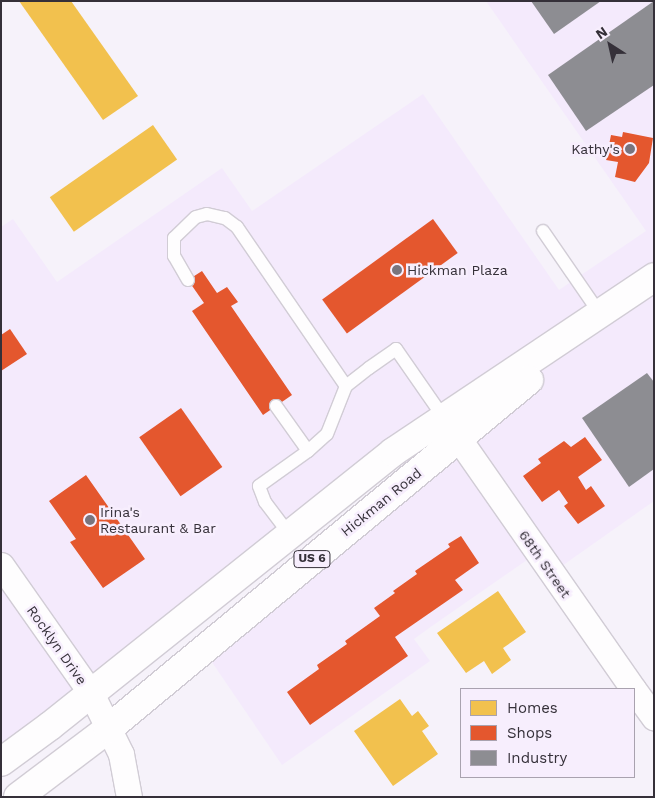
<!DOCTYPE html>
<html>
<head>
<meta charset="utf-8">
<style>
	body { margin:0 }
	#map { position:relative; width:655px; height:798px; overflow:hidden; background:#f6f2fa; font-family:"Work Sans",sans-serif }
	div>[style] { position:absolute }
	.built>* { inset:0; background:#f4eafc }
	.homes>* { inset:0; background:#f2c14e; transform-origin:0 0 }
	.shops>* { inset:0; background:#e4572e; transform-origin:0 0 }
	.industry>* { inset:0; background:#8d8d92 }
	.roads { filter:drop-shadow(1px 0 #d1ccd5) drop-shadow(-1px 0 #d1ccd5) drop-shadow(0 1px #d1ccd5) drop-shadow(0 -1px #d1ccd5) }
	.service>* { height:12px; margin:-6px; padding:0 6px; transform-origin:6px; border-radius:6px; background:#fefdfe }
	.minor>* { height:25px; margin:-12.5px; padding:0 12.5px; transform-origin:12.5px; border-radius:12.5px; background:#fefdfe }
	.primary>* { height:28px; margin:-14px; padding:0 14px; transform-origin:14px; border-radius:14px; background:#fefdfe }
	.dots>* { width:14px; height:14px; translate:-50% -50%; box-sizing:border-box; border:2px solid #f7eefd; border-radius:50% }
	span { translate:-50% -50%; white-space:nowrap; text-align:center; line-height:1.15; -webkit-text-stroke:5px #f7eefd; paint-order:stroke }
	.shield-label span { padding:1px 4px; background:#f7eefd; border:1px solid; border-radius:4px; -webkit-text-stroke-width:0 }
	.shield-label { font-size:12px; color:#353039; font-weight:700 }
	.poi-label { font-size:14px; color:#353039 }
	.right { translate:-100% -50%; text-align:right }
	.left { translate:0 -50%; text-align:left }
	.street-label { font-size:14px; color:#353039 }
	.frame { position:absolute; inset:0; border:2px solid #353039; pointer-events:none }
	.legend { position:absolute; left:460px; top:688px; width:175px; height:90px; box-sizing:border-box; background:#f7eefd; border:1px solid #a9a2af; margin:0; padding:6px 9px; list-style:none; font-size:15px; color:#353039 }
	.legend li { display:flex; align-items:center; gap:10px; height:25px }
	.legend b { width:25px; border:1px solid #a9a2af }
	.north { position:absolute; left:585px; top:20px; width:50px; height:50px; -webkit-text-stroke:4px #f7eefd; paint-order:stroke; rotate:325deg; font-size:14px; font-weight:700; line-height:20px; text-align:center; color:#353039 }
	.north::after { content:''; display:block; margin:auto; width:18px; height:22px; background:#353039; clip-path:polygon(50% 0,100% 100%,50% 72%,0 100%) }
</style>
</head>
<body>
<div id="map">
	<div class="built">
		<div style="clip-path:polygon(486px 1px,654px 1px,654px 501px,552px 573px,537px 553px,432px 626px,414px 639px,430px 661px,282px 765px,203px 649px,532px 378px,597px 317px,1px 762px,1px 227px,13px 219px,57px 282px,222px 168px,252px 211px,423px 94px,559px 290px,646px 231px)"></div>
	</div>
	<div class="homes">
		<div style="clip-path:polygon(19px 1px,71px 1px,138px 96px,103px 120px)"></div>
		<div style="left:153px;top:125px;width:42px;height:126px;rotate:55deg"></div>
		<div style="clip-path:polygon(498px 591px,526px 632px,503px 648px,511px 660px,492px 674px,484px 661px,466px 673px,437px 633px)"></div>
		<div style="clip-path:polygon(400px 699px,412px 716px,418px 711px,429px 726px,422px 731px,438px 754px,393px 786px,354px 731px)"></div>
	</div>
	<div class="shops">
		<div style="clip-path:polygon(623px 132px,653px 138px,649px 163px,635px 182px,615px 177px,618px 162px,606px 160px,611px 135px,622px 137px)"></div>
		<div style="left:433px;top:219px;width:42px;height:137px;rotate:54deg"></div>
		<div style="clip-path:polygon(202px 271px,217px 293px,227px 287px,238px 302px,231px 306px,292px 395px,263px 415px,192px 311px,204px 303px,188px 280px)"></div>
		<div style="clip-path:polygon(10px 329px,27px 354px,1px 371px,1px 335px)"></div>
		<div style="left:181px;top:408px;width:72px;height:51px;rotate:55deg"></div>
		<div style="clip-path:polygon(585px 437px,602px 460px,578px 477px,586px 490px,591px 486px,605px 506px,578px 524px,564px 506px,568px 503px,559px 490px,542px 502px,523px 476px,541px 463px,538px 459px,564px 441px,571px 447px)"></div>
		<div style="clip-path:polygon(86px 475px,145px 559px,103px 588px,70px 542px,76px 539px,49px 501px)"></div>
		<div style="clip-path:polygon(461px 536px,479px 563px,455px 580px,463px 590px,395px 637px,408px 656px,310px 725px,287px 692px,319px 669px,317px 665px,347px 644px,345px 641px,380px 616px,374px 608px,395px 593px,393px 591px,417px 574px,415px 571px,450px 547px,448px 544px)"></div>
	</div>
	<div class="industry">
		<div style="clip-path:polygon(531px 1px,601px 1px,554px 34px)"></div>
		<div style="clip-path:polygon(654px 1px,654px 85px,586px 131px,548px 75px)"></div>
		<div style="clip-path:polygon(647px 373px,654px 382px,654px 469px,629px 487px,582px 418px)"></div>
	</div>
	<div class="roads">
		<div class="service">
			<div style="left:543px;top:231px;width:101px;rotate:55.5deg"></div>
			<div style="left:188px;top:280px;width:28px;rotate:-120deg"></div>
			<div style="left:174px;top:256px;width:18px;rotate:-90deg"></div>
			<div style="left:174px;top:238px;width:30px;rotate:-44deg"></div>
			<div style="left:196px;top:217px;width:11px;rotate:-15deg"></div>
			<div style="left:207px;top:214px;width:18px;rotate:13deg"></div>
			<div style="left:225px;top:218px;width:15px;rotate:37deg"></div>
			<div style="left:237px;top:227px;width:193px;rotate:55.6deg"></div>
			<div style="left:276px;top:406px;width:55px;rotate:54.6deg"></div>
			<div style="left:290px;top:535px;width:41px;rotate:-127.1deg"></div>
			<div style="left:265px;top:502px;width:17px;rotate:-111deg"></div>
			<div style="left:259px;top:486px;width:60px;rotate:-35.5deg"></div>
			<div style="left:308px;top:451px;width:25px;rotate:-42deg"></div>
			<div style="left:327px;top:434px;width:52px;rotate:-68.4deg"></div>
			<div style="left:346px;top:386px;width:29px;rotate:-38deg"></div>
			<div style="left:369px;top:368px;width:33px;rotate:-35deg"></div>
			<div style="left:396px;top:349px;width:84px;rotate:55.2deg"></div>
		</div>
		<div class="minor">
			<div style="left:447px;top:422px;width:325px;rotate:55.1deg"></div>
			<div style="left:1px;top:565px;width:156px;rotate:54.9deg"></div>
			<div style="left:91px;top:693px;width:68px;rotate:63.8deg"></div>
			<div style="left:121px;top:754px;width:44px;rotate:79.5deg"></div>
			<div style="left:634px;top:690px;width:34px;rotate:54deg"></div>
		</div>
		<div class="primary">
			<div style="left:1px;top:762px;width:61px;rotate:-36.3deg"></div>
			<div style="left:50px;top:726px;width:439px;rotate:-38.6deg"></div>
			<div style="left:393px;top:452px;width:314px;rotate:-33.8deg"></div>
			<div style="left:18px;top:797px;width:113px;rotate:-37.1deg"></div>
			<div style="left:108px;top:729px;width:547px;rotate:-39.66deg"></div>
		</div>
	</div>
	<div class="dots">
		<div style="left:630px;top:149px;background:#79747d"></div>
		<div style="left:397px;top:270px;background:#79747d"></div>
		<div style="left:90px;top:520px;background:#79747d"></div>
	</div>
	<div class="shield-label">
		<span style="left:312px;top:559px">US 6</span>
	</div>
	<div class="poi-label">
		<span class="right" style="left:620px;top:149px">Kathy's</span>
		<span class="left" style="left:407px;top:270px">Hickman Plaza</span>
		<span class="left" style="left:100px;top:520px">Irina's<br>Restaurant &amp; Bar</span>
	</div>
	<div class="street-label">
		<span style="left:381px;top:502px;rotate:-39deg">Hickman Road</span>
		<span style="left:545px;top:564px;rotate:55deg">68th Street</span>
		<span style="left:57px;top:645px;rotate:55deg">Rocklyn Drive</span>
	</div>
	<div class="frame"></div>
	<ul class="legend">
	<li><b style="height:14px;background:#f2c14e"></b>Homes</li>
	<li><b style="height:14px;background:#e4572e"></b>Shops</li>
	<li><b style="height:14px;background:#8d8d92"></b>Industry</li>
	</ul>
	<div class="north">N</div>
</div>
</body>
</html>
